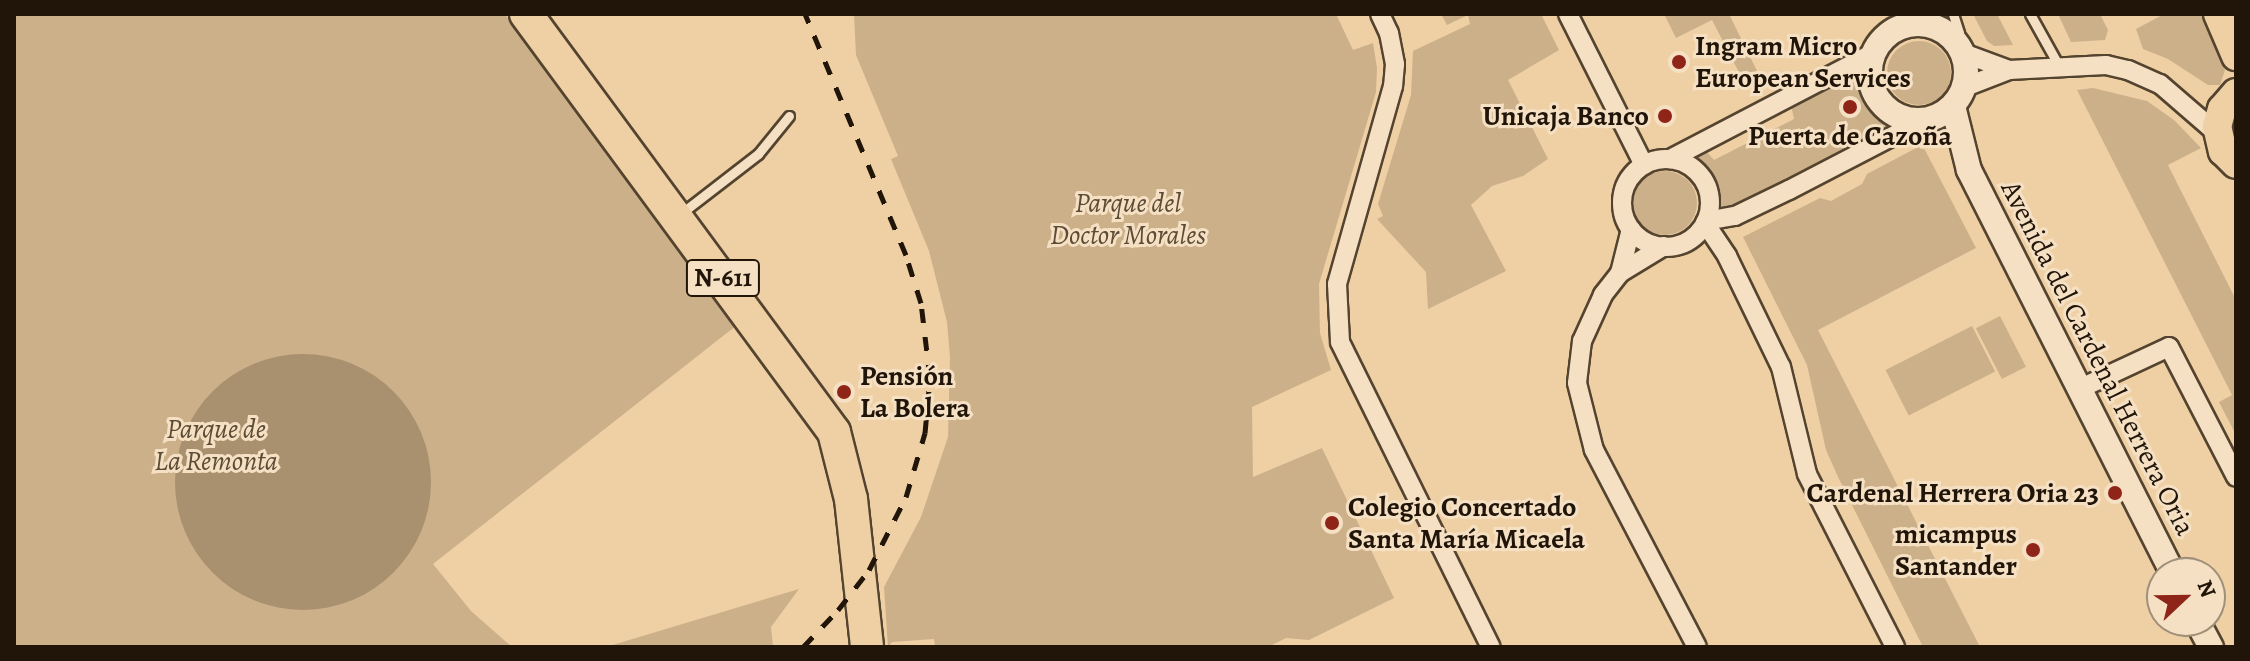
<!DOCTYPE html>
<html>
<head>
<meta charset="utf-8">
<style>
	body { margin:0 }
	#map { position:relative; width:2250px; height:661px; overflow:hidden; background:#efd0a4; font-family:Alegreya,serif }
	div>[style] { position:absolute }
	.green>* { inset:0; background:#ccb089; transform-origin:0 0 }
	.round { border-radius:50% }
	.water>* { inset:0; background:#a9906f }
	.roads { filter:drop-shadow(2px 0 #54442f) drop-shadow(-2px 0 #54442f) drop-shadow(0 2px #54442f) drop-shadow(0 -2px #54442f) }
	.lane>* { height:9px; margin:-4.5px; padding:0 4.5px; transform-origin:4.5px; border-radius:4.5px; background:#f5e0c4 }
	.street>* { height:18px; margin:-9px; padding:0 9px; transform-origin:9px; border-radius:9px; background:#f5e0c4 }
	.street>.ring { margin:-9px; padding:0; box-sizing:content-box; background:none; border:18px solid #f5e0c4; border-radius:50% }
	.secondary>* { height:24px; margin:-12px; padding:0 12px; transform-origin:12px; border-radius:12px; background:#f5e0c4 }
	.secondary>.ring { margin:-12px; padding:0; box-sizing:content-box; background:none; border:24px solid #f5e0c4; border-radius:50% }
	.primary>* { height:28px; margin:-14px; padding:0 14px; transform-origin:14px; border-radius:14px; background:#efd0a4 }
	.highway>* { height:32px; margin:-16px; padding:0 16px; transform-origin:16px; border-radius:16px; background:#efd0a4 }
	.rail>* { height:5px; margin-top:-2.5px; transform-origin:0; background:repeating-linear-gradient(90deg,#201508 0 14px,transparent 0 28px) }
	.dots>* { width:22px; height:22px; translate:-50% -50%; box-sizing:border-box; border:4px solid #f5e0c4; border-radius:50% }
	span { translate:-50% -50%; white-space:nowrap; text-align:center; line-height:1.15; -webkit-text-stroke:6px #f5e0c4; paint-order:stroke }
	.shield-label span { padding:2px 6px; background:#f5e0c4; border:2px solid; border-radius:6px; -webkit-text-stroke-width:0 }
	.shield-label { font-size:26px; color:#201508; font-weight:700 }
	.poi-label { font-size:28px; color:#201508; font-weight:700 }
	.left { translate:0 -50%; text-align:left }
	.right { translate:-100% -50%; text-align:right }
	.park-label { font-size:28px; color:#5c4b35; font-style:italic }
	.street-label { font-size:28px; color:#201508 }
	.frame { position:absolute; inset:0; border:16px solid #201508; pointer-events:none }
	.north { position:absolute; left:2146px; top:557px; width:80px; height:80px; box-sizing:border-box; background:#f5e0c4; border:2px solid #a08f79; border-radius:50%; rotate:68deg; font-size:22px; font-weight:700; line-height:32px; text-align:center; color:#201508 }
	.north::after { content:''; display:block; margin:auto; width:28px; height:36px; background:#8f2418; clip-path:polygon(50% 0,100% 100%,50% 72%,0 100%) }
</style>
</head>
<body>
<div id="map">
	<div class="green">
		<div style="clip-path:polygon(14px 14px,505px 14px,737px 325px,433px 564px,471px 611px,512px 647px,14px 647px)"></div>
		<div style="clip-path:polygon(854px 14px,1336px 14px,1353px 50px,1373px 43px,1377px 68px,1376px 92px,1319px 284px,1320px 333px,1331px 370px,1252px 407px,1253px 477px,1322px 448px,1394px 598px,1309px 640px,1286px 638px,1268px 647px,935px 647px,934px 639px,892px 642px,888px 647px,884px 587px,921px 517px,948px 437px,950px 357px,947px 322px,929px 251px,891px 159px,898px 156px,856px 55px)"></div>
		<div style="clip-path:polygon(1441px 14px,1541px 14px,1559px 50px,1508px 80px,1548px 159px,1523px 176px,1492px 186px,1471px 205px,1506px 271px,1428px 309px,1426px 272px,1377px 219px,1383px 216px,1378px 204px,1411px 95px,1413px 51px,1470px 24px,1468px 15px,1447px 25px)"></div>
		<div style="clip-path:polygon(1664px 14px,1729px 14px,1761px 79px,1746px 86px,1712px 20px,1676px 38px)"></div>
		<div style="clip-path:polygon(1973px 14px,1997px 14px,2013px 45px,1994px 46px,1987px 41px)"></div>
		<div style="clip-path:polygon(2058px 14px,2100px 14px,2108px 30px,2105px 40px,2071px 42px)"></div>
		<div style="clip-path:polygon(2164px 14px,2201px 14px,2225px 70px,2220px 85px,2208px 85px,2168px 59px,2143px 49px,2136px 29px)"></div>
		<div class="round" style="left:1887px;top:41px;width:64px;height:64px"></div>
		<div style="clip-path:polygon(1855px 72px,1861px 80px,1867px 106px,1885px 127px,1726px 210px,1720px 209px,1713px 185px,1694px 155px,1705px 150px,1714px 160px,1794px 119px,1791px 105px)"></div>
		<div style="clip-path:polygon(2093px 88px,2147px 101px,2174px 120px,2201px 148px,2168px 165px,2236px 300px,2236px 435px,2219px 402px,2232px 395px,2077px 90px)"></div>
		<div style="clip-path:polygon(1918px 147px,1925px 150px,1976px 248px,1818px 330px,1980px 647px,1923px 647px,1839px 479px,1826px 450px,1807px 365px,1743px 237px,1820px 198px,1831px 201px,1862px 184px,1867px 174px)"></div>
		<div class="round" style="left:1633px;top:171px;width:64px;height:64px"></div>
		<div style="left:2000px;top:316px;width:57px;height:27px;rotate:63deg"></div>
		<div style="left:1972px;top:326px;width:51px;height:97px;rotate:63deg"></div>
		<div style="clip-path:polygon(799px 589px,771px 627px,773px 647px,606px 647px)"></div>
	</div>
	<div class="water">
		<div class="round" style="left:175px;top:354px;width:256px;height:256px"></div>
	</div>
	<div class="roads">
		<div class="lane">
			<div style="left:1953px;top:14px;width:20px;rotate:72deg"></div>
			<div style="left:1959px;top:33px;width:10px;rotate:101deg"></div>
			<div style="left:2030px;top:14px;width:60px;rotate:60.9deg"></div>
			<div style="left:1923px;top:24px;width:10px;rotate:-79deg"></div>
			<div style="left:679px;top:215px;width:100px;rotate:-37.7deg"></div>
			<div style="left:758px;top:154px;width:49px;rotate:-50.8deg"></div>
		</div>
		<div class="street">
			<div style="left:1380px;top:14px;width:21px;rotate:65deg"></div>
			<div style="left:1389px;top:33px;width:32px;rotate:79deg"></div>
			<div style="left:1395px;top:64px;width:22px;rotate:95deg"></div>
			<div style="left:1393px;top:86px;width:206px;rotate:105.8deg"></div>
			<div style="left:1337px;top:284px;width:58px;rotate:87deg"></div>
			<div style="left:1340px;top:342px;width:340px;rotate:63.7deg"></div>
			<div style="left:1568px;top:14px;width:169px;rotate:63.3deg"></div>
			<div style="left:1963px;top:53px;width:49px;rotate:20.3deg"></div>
			<div style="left:1965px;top:87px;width:47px;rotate:-21.1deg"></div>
			<div style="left:2009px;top:70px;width:97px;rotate:-3deg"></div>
			<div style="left:2106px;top:65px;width:23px;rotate:13deg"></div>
			<div style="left:2128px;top:70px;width:35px;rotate:24deg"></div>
			<div style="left:2160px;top:84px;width:77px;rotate:40.8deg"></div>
			<div style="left:1670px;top:159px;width:228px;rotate:-27.5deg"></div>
			<div class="ring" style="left:1622px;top:159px;width:70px;height:70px"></div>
			<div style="left:1706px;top:221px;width:29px;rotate:-10deg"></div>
			<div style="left:1735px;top:216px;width:60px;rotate:-25.7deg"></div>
			<div style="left:1789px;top:190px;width:122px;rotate:-27.4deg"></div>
			<div style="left:1897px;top:134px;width:19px;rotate:-43deg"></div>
			<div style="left:1705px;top:223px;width:40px;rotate:56deg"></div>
			<div style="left:1727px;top:256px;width:123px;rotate:64.1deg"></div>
			<div style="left:1781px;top:367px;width:110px;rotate:76.3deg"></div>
			<div style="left:1807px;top:474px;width:194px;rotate:63deg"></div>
			<div style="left:1664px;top:246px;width:52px;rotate:148.5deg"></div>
			<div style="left:1620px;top:273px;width:28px;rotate:128deg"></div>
			<div style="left:1603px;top:295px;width:51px;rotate:114.5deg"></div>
			<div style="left:1582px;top:341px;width:42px;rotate:96.8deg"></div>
			<div style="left:1577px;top:383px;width:69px;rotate:75.8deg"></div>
			<div style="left:1594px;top:450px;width:222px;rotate:62.4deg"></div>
			<div style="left:1620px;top:273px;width:45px;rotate:-76deg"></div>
			<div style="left:2079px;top:389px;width:99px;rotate:-25deg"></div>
			<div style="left:2169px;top:347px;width:146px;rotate:62.7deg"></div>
		</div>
		<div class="secondary">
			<div class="ring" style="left:1870px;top:24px;width:72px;height:72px"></div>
			<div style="left:1953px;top:106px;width:66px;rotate:76deg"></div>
			<div style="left:1969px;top:170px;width:452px;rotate:63.2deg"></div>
			<div style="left:2197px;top:621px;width:30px;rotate:62deg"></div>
		</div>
		<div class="primary">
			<div style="left:2218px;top:14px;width:46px;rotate:66.8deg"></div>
			<div style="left:2236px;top:93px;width:21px;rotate:131deg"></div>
			<div style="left:2222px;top:109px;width:18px;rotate:106deg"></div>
			<div style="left:2217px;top:126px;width:26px;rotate:77deg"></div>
			<div style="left:2223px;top:151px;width:18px;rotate:45deg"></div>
		</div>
		<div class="highway">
			<div style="left:526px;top:14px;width:519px;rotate:53.62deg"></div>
			<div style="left:834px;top:432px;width:69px;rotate:75.8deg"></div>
			<div style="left:851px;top:499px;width:149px;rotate:83.8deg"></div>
		</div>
	</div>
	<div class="rail">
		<div style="left:803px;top:647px;width:51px;rotate:-46.6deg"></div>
		<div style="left:838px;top:610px;width:51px;rotate:-52.2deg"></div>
		<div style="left:869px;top:570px;width:82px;rotate:-63.1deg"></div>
		<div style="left:906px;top:497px;width:67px;rotate:-73.5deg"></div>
		<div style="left:925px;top:433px;width:55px;rotate:-84.8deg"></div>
		<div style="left:930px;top:378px;width:76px;rotate:-96.8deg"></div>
		<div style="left:921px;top:303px;width:50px;rotate:-107.4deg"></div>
		<div style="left:906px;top:255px;width:261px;rotate:-112.7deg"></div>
	</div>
	<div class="dots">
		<div style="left:1679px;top:62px;background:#8f2418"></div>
		<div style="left:1850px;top:107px;background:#8f2418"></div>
		<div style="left:1665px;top:116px;background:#8f2418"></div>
		<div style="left:844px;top:392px;background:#8f2418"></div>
		<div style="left:2115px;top:493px;background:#8f2418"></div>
		<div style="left:1332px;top:523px;background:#8f2418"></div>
		<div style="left:2033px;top:550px;background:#8f2418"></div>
	</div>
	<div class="shield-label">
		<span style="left:723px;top:278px">N-611</span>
	</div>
	<div class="poi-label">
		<span class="left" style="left:1695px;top:62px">Ingram Micro<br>European Services</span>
		<span class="right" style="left:1649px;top:116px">Unicaja Banco</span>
		<span style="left:1850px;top:136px">Puerta de Cazoña</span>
		<span class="left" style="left:860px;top:392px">Pensión<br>La Bolera</span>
		<span class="right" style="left:2099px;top:493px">Cardenal Herrera Oria 23</span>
		<span class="left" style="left:1348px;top:523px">Colegio Concertado<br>Santa María Micaela</span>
		<span class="right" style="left:2017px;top:550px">micampus<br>Santander</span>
	</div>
	<div class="park-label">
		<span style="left:1128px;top:219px">Parque del<br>Doctor Morales</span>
		<span style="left:216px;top:445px">Parque de<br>La Remonta</span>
	</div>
	<div class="street-label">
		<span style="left:2098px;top:358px;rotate:63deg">Avenida del Cardenal Herrera Oria</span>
	</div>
	<div class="frame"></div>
	<div class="north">N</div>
</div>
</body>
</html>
